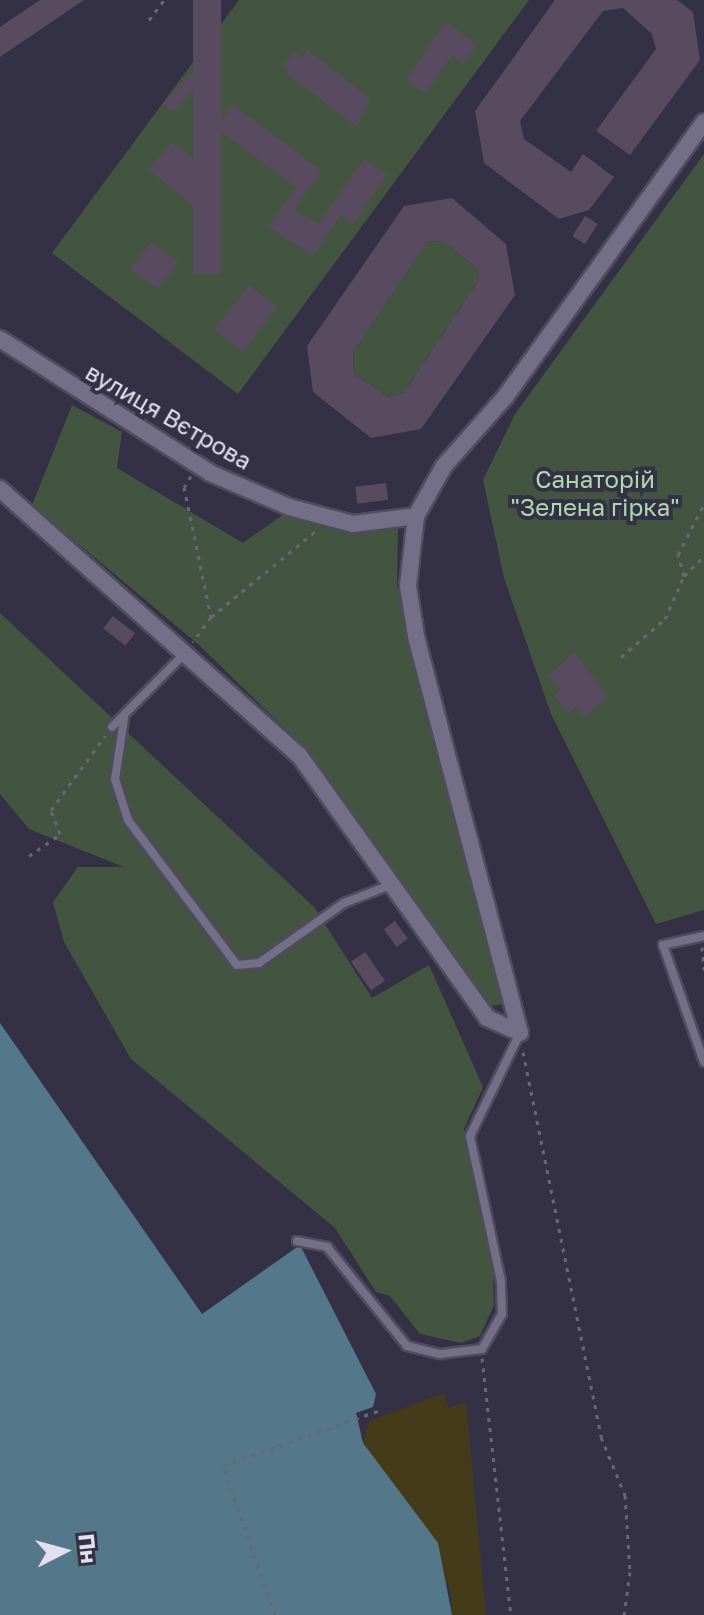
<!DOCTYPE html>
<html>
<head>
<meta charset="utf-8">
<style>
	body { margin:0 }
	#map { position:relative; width:704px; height:1615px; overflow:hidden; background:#343045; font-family:"Golos Text",sans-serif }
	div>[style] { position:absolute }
	.green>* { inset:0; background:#435541 }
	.sand>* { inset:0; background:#443b1b }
	.water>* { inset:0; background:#54788a }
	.building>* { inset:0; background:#594b5f; transform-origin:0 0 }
	.path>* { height:3px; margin-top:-1.5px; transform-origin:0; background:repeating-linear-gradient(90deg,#696679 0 4px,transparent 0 10px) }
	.roads { filter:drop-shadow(2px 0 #4f4c5e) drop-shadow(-2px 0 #4f4c5e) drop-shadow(0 2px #4f4c5e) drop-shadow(0 -2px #4f4c5e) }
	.lane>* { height:8px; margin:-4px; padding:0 4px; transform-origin:4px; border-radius:4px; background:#736f87 }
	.street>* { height:16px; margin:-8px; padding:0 8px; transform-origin:8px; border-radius:8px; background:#736f87 }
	span { translate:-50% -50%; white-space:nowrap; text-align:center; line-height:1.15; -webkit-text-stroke:8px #343045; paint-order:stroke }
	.street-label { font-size:24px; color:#e2e0ee }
	.park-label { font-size:24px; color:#aedaaa }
	.north { position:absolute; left:24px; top:1511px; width:80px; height:80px; -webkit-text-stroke:6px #343045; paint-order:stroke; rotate:84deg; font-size:22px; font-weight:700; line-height:32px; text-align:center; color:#e2e0ee }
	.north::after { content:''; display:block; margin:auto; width:28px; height:36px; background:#e2e0ee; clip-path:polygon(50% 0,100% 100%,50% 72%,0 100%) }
</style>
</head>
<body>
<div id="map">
	<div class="green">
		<div style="clip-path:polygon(239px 0,529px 0,238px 394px,52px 253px)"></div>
		<div style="clip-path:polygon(704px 154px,704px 910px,656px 924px,551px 714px,504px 578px,483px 480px,515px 414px)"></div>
		<div style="clip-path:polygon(428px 241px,444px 242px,479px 270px,478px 281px,404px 392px,389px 397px,354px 374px,353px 353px)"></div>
		<div style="clip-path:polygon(72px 405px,122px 432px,117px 468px,243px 543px,284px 514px,341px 528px,398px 529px,397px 585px,426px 716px,501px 956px,508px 1003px,490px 1006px,308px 751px,199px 645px,32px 505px)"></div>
		<div style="clip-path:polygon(0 613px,314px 907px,372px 998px,429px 965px,483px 1087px,464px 1129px,493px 1263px,494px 1305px,480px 1336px,461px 1343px,420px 1334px,390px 1296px,376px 1292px,335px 1228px,131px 1059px,64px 942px,53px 902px,78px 867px,124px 867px,29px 829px,0 794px)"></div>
	</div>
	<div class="sand">
		<div style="clip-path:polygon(444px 1393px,449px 1408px,466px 1402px,486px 1615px,452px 1615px,450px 1589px,363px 1443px,369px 1421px)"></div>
	</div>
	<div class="water">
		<div style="clip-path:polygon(0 1023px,202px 1314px,300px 1245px,376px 1394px,373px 1407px,356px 1413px,363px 1443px,438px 1543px,452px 1615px,0 1615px)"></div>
	</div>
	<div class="building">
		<div style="clip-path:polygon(40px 0,84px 0,0 57px,0 27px)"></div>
		<div style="left:193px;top:0;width:28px;height:274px"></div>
		<div style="clip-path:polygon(555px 0,677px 0,693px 12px,700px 60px,630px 155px,596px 131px,656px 49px,652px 34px,623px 8px,603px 11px,520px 121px,524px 139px,571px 172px,583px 154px,614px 177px,589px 210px,559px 219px,484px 163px,475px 111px)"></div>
		<div style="clip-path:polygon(445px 22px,477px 44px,464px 64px,452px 55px,426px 93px,406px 80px)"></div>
		<div style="clip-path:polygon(307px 50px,370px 98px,357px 127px,289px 75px,284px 66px,294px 52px,302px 58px)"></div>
		<div style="left:191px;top:73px;width:13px;height:42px;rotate:42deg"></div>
		<div style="clip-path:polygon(233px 105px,322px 171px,294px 209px,318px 225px,364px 159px,387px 175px,353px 224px,340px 215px,313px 256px,269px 227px,296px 187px,216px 128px)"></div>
		<div style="left:172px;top:142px;width:60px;height:36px;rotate:39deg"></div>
		<div style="clip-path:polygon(evenodd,452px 198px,506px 244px,515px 295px,421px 429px,371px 438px,313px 392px,307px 346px,404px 206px,452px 198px,428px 241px,444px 242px,479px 270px,478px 281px,404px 392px,389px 397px,354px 374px,353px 353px,428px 241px)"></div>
		<div style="left:585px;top:216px;width:15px;height:24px;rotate:32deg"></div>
		<div style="left:151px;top:242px;width:34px;height:34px;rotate:37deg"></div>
		<div style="left:249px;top:285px;width:36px;height:56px;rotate:38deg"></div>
		<div style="left:386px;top:483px;width:17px;height:31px;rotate:83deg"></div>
		<div style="left:113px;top:616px;width:28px;height:16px;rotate:38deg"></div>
		<div style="clip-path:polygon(574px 652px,608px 696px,585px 717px,576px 706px,569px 713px,554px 696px,561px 689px,549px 676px)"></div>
		<div style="left:395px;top:921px;width:22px;height:14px;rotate:54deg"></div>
		<div style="left:365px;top:952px;width:35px;height:17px;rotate:55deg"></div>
	</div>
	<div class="path">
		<div style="left:149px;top:20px;width:25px;rotate:-53deg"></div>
		<div style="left:191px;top:476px;width:13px;rotate:122deg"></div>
		<div style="left:184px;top:487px;width:133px;rotate:78.3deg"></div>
		<div style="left:211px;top:617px;width:31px;rotate:126deg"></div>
		<div style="left:684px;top:576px;width:22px;rotate:-106deg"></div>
		<div style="left:678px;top:555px;width:57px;rotate:-63deg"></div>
		<div style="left:211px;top:617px;width:137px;rotate:-39.4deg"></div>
		<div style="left:621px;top:657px;width:58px;rotate:-40.8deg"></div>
		<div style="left:665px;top:619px;width:47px;rotate:-66.2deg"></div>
		<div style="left:684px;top:576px;width:28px;rotate:-45deg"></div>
		<div style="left:29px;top:856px;width:38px;rotate:-35deg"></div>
		<div style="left:60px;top:834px;width:26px;rotate:-111deg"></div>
		<div style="left:51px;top:810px;width:92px;rotate:-53.9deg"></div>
		<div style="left:702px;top:947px;width:23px;rotate:85deg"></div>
		<div style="left:523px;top:1052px;width:393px;rotate:78.5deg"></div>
		<div style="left:601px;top:1437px;width:63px;rotate:67.5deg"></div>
		<div style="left:625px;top:1495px;width:77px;rotate:86.3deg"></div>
		<div style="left:630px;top:1572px;width:43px;rotate:97.9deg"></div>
		<div style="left:482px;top:1358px;width:259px;rotate:83.6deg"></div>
		<div style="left:275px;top:1615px;width:158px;rotate:-109.2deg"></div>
		<div style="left:223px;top:1466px;width:170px;rotate:-19.6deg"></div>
	</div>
	<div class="roads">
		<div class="lane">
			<div style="left:124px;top:719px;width:61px;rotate:98.5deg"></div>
			<div style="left:115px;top:779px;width:43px;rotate:72.4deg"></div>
			<div style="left:128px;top:820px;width:181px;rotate:53.1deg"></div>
			<div style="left:237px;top:965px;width:22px;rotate:-5deg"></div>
			<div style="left:259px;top:963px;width:104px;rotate:-35.2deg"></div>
			<div style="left:344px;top:903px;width:53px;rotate:-21.2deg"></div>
			<div style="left:112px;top:727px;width:104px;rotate:-45.4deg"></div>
			<div style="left:704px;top:936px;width:42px;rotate:167.6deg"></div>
			<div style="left:663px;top:945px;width:124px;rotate:70.7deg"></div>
			<div style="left:297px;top:1241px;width:31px;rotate:11deg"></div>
			<div style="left:327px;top:1247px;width:127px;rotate:51.1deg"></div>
			<div style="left:407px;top:1346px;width:34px;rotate:14deg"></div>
			<div style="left:440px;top:1354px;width:42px;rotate:-6.8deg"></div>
			<div style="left:482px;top:1349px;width:40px;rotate:-60.3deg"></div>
			<div style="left:502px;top:1314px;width:33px;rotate:-92deg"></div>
			<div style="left:501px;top:1281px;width:148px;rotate:-102.1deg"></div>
			<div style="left:470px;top:1136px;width:114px;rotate:-64.1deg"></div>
		</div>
		<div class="street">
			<div style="left:0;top:339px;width:249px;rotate:32.5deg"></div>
			<div style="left:210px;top:473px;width:86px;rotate:23.3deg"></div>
			<div style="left:289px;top:507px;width:66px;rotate:14.9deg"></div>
			<div style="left:353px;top:524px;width:64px;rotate:-7.2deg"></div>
			<div style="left:0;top:489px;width:400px;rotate:41.7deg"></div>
			<div style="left:299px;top:755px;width:323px;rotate:54.4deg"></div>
			<div style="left:487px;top:1018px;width:36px;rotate:24deg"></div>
			<div style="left:520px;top:1033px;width:410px;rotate:-104.7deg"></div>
			<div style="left:416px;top:636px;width:51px;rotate:-99.1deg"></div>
			<div style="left:408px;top:586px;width:70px;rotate:-83.5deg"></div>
			<div style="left:416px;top:516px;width:57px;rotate:-60.8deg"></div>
			<div style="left:444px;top:466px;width:92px;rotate:-48.5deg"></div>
			<div style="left:505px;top:397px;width:339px;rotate:-54.1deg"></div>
		</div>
	</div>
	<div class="street-label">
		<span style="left:169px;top:416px;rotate:30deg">вулиця Вєтрова</span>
	</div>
	<div class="park-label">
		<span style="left:595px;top:493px">Санаторій<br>"Зелена гірка"</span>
	</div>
	<div class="north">Пн</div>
</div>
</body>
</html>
